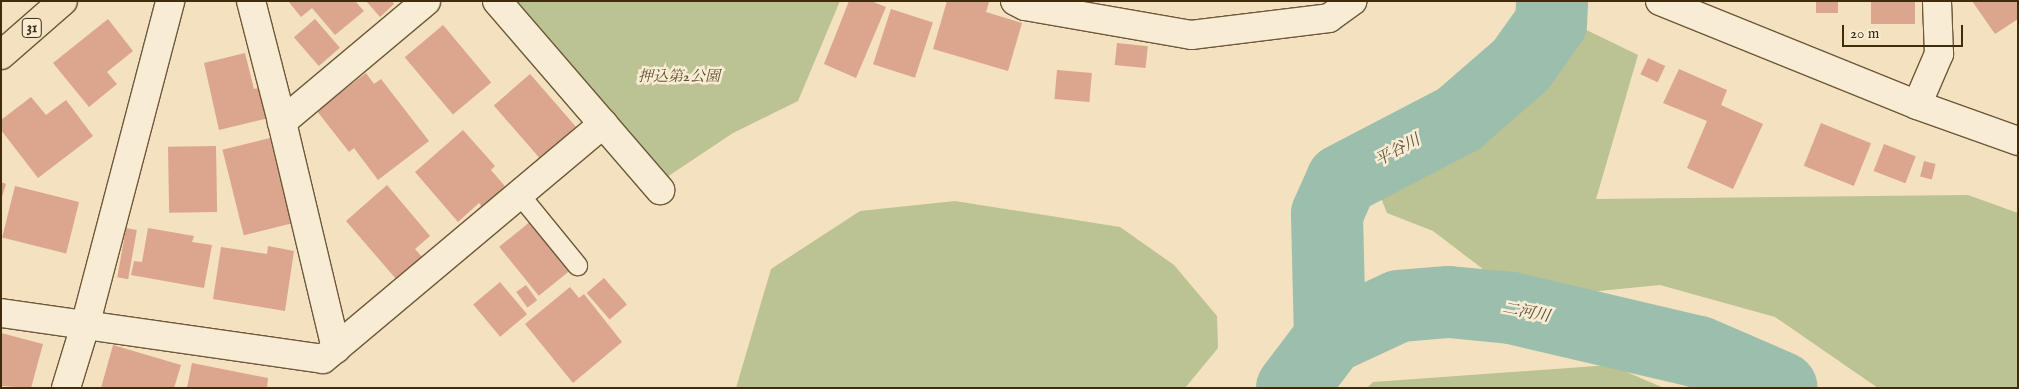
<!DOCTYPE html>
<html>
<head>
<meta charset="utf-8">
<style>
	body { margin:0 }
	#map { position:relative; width:2019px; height:389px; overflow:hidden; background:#f4e1bf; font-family:"IM FELL English","Noto Serif JP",serif }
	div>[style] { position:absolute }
	.green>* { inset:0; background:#bbc392 }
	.river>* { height:72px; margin:-36px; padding:0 36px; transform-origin:36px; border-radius:36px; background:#9cbead }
	.building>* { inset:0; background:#dba58e; transform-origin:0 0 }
	.roads { filter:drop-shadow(1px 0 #6d583a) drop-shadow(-1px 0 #6d583a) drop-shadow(0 1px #6d583a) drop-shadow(0 -1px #6d583a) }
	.lane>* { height:19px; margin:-9.5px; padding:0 9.5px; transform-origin:9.5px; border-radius:9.5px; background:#f8ecd5 }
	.street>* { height:28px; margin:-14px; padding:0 14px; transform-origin:14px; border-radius:14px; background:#f8ecd5 }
	.secondary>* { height:28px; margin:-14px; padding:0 14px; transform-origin:14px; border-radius:14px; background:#f8ecd5 }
	.primary>* { height:28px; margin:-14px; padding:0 14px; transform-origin:14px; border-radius:14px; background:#f4e1bf }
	span { translate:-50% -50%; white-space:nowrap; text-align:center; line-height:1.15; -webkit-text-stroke:5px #f8ecd5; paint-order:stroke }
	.shield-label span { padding:1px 4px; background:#f8ecd5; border:1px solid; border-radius:4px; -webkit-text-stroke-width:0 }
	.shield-label { font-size:14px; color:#402b0d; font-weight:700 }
	.park-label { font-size:15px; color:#5f512e; font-style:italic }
	.water-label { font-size:16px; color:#575035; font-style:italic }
	.frame { position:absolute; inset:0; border:2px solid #402b0d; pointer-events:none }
	.scale { position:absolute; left:1842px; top:25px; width:121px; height:22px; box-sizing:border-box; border:2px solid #402b0d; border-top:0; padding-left:6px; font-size:15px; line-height:18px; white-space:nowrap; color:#402b0d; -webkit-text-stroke:4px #f8ecd5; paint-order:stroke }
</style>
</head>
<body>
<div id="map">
	<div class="green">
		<div style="clip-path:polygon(512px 1px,840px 1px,798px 101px,733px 133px,664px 179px)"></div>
		<div style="clip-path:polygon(1572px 23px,1638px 55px,1596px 199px,1968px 195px,2018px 213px,2018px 388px,1878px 388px,1775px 317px,1660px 285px,1528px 298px,1500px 282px,1433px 231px,1387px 213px,1381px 198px,1430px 156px,1484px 133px)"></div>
		<div style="clip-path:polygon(955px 201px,1120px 227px,1174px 265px,1217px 316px,1218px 348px,1185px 388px,736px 388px,771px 269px,860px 211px)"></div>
		<div style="clip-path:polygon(1610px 365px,1664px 388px,1367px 388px,1373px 382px)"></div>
	</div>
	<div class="river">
		<div style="left:1330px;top:338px;width:124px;rotate:-91.4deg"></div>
		<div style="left:1327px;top:214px;width:37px;rotate:-66deg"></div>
		<div style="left:1342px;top:180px;width:132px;rotate:-27.5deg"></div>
		<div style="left:1459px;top:119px;width:82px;rotate:-41.1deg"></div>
		<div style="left:1521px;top:65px;width:52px;rotate:-54.5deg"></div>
		<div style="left:1551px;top:23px;width:22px;rotate:-87deg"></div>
		<div style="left:1292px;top:388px;width:63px;rotate:-52.8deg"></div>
		<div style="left:1330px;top:338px;width:76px;rotate:-24.9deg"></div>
		<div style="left:1399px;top:306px;width:50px;rotate:-4.6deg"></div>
		<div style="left:1449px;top:302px;width:62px;rotate:5.5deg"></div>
		<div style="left:1511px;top:308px;width:193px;rotate:13.2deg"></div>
		<div style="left:1699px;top:352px;width:90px;rotate:23.4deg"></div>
	</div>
	<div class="building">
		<div style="clip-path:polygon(288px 1px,355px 1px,364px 11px,335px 35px,312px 8px,301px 17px)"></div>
		<div style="clip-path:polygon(366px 1px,392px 1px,394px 4px,380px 17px)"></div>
		<div style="clip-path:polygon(849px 1px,871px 1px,886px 7px,856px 78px,824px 64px)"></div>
		<div style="clip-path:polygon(947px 1px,987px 1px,989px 2px,986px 12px,1022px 23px,1008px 71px,933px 49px)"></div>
		<div style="left:1816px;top:1px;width:22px;height:12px"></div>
		<div style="left:1871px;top:1px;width:44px;height:23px"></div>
		<div style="clip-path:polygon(1972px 1px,2018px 1px,2018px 19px,1995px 34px)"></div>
		<div style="left:891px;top:9px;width:44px;height:58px;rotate:18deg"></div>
		<div style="clip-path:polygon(108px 19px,133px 51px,107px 72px,117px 84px,89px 107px,53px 63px)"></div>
		<div style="left:315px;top:19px;width:38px;height:28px;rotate:49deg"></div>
		<div style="left:443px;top:25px;width:75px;height:50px;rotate:50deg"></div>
		<div style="left:1117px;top:43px;width:31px;height:22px;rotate:6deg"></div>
		<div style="clip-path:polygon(245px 53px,254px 89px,262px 87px,269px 118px,219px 130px,204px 63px)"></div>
		<div style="left:1648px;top:58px;width:19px;height:18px;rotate:25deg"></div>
		<div style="clip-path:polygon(1679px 69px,1727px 90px,1721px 105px,1763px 124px,1733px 189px,1687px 168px,1707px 121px,1663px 103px)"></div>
		<div style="left:1057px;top:70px;width:35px;height:29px;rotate:5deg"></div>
		<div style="clip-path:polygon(366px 73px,374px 84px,381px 79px,429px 141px,378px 180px,354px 148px,349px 152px,317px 111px)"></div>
		<div style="left:530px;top:74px;width:70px;height:48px;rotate:49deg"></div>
		<div style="clip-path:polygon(31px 97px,46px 115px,66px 100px,93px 136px,38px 178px,1px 130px,1px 120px)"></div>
		<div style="left:1821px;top:123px;width:54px;height:46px;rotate:22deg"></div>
		<div style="clip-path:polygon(463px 130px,495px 166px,491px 170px,509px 191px,485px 211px,479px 203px,458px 222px,415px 172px)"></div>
		<div style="left:270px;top:138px;width:88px;height:49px;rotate:76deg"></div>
		<div style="left:1884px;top:144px;width:34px;height:29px;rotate:21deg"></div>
		<div style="left:216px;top:146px;width:66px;height:48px;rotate:89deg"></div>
		<div style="left:1924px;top:161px;width:12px;height:16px;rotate:14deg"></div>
		<div style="clip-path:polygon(1px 182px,6px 184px,2px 197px,1px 197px)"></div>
		<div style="clip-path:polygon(387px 185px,430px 236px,415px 249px,422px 257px,396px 279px,346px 221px)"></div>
		<div style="left:15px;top:186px;width:66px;height:53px;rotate:14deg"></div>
		<div style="left:531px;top:221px;width:63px;height:41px;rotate:51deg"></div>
		<div style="left:126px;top:228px;width:11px;height:50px;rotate:10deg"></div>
		<div style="clip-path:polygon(148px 228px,194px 236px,192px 242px,212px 245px,204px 288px,131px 275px,134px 261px,142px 262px)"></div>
		<div style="clip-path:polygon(268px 246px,294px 251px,285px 311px,213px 299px,221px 247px,267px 254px)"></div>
		<div style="left:604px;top:278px;width:35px;height:23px;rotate:49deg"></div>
		<div style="left:500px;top:282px;width:42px;height:35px;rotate:50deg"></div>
		<div style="left:526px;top:285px;width:19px;height:12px;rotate:54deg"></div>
		<div style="clip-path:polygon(570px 287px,579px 298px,584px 294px,622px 342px,573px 383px,525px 324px)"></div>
		<div style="clip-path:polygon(1px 333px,43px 344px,31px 388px,1px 386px)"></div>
		<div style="clip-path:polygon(113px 345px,181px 365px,174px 388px,101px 388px)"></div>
		<div style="clip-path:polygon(192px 363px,268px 378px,267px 388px,187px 388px)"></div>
	</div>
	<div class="roads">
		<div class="lane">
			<div style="left:519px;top:194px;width:92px;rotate:50.8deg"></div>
		</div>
		<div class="street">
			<div style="left:251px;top:1px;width:125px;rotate:75.6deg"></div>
			<div style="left:282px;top:122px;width:233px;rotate:76.6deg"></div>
			<div style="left:497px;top:1px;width:250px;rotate:49.2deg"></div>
			<div style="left:1015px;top:1px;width:11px;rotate:27deg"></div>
			<div style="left:1025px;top:6px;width:169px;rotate:9.9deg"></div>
			<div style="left:1191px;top:35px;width:139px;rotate:-7deg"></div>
			<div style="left:1329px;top:18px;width:29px;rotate:-36deg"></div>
			<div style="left:1917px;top:105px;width:56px;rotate:-66.7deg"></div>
			<div style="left:1939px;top:54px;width:53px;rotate:-92.2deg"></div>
			<div style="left:282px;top:122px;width:188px;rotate:-40deg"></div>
			<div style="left:1px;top:313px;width:325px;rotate:8.1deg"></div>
			<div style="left:323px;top:359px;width:366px;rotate:-40deg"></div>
			<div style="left:66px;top:388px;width:65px;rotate:-73deg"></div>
			<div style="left:85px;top:326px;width:336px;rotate:-75.3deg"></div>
		</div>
		<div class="secondary">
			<div style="left:1660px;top:1px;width:277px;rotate:22deg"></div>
			<div style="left:1917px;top:105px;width:107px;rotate:19.6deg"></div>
		</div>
		<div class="primary">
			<div style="left:1px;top:55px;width:82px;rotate:-41.1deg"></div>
		</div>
	</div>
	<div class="shield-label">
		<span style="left:32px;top:28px">31</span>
	</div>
	<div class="park-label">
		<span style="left:679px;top:77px">押込第2公園</span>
	</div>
	<div class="water-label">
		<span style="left:1398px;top:151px;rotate:-28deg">平谷川</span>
		<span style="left:1526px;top:313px;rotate:11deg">二河川</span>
	</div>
	<div class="frame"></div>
	<div class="scale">20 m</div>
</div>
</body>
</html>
